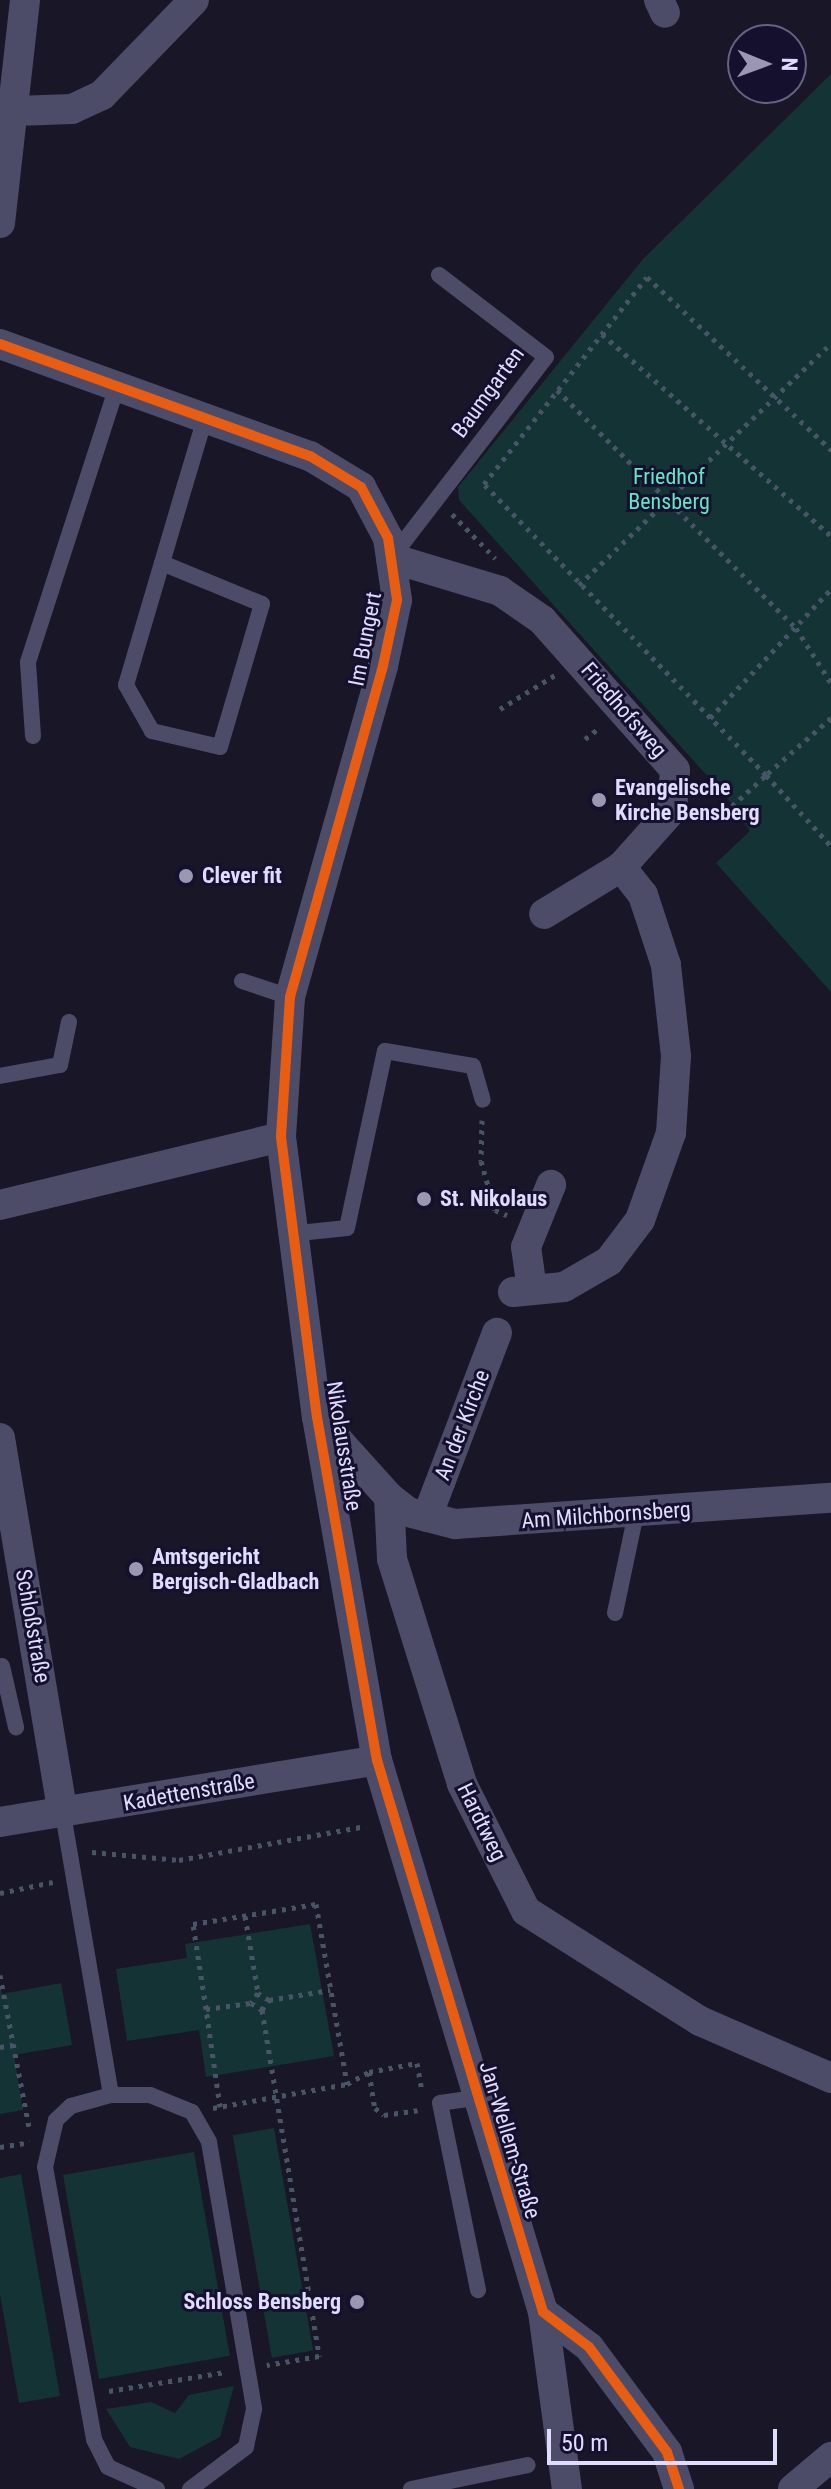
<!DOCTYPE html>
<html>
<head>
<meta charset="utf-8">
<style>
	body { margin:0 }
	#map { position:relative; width:831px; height:2489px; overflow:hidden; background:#191627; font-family:"Roboto Condensed",sans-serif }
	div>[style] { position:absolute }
	.green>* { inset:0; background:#143334; transform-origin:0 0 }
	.path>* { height:5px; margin-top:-2.5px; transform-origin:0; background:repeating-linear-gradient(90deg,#475566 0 4px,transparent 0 10px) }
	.service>* { height:16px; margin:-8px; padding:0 8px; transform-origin:8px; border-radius:8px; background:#4d4c68 }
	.minor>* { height:30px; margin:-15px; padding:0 15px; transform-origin:15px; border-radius:15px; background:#4d4c68 }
	.cycleway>* { height:10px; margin:-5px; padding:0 5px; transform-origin:5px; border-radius:5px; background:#e95d12 }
	.dots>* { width:22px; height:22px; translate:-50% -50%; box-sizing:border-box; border:4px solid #15102d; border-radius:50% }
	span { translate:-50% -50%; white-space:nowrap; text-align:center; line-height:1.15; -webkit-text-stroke:6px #15102d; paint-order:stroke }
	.street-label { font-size:22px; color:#e0dcff }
	.park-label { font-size:22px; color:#60e7c5 }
	.poi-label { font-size:22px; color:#e0dcff; font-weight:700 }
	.left { translate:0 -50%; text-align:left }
	.right { translate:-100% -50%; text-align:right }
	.north { position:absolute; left:727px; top:24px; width:80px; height:80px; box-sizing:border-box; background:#15102d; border:2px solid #666281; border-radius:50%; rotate:91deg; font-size:22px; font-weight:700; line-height:32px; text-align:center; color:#e0dcff }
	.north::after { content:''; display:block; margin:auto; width:28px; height:36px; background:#9a97b3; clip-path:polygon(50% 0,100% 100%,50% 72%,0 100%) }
	.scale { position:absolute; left:547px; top:2429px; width:230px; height:36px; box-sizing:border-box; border:4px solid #e0dcff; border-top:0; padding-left:10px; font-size:24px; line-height:28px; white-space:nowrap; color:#e0dcff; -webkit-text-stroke:6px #15102d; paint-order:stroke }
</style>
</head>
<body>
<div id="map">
	<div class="green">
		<div style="clip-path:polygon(831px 74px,831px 992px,716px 863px,750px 831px,728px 799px,459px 500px,458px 487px,643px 259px)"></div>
		<div style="clip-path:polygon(310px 1924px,334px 2056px,206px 2077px,199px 2030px,127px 2041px,116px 1969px,187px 1958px,185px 1944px)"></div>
		<div style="clip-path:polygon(61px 1983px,72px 2045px,14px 2055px,23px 2110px,0 2114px,0 1984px,2px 1994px)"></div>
		<div style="left:274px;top:2128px;width:226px;height:42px;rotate:80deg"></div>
		<div style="left:194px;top:2152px;width:207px;height:133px;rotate:80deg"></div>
		<div style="clip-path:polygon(21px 2174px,60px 2396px,19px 2403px,0 2294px,0 2178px)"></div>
		<div style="clip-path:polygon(234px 2386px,220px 2437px,179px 2459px,130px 2447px,106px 2409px,151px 2402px,175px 2413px,189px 2395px)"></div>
	</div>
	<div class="path">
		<div style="left:602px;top:334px;width:305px;rotate:41.4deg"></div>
		<div style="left:557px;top:390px;width:337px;rotate:44.9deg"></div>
		<div style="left:796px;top:628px;width:65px;rotate:57.5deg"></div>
		<div style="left:452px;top:514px;width:62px;rotate:45.7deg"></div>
		<div style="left:579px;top:585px;width:349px;rotate:-43.8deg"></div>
		<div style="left:500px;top:709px;width:65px;rotate:-31.7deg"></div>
		<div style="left:710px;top:718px;width:177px;rotate:-46.8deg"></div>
		<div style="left:831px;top:718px;width:86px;rotate:138.8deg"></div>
		<div style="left:766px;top:775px;width:96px;rotate:47.5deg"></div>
		<div style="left:585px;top:739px;width:18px;rotate:-38deg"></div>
		<div style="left:732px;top:806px;width:46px;rotate:-42.4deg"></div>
		<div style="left:766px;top:775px;width:405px;rotate:-134.1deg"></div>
		<div style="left:484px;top:484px;width:263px;rotate:-51.8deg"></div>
		<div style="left:647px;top:277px;width:253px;rotate:43.2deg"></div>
		<div style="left:482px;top:1120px;width:41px;rotate:91.4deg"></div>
		<div style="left:481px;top:1161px;width:51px;rotate:74.1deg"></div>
		<div style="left:495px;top:1210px;width:13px;rotate:23deg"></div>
		<div style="left:92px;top:1852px;width:87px;rotate:5.3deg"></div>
		<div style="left:179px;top:1860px;width:190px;rotate:-10.3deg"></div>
		<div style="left:0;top:1893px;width:54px;rotate:-11.7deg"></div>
		<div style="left:245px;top:1916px;width:78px;rotate:80.4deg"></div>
		<div style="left:0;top:1975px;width:155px;rotate:79.2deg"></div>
		<div style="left:269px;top:2000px;width:62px;rotate:-9.3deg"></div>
		<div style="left:206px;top:2009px;width:86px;rotate:-98.7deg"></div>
		<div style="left:193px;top:1924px;width:125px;rotate:-9.2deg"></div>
		<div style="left:316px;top:1904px;width:183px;rotate:80.2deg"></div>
		<div style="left:262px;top:2010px;width:351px;rotate:80.6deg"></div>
		<div style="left:319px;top:2356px;width:53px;rotate:170.2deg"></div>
		<div style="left:0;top:2047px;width:13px;rotate:-9deg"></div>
		<div style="left:369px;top:2072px;width:36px;rotate:81deg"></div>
		<div style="left:375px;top:2108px;width:11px;rotate:38deg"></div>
		<div style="left:384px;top:2115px;width:34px;rotate:-8deg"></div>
		<div style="left:220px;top:2107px;width:99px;rotate:-98.1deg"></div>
		<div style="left:206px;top:2009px;width:45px;rotate:-7.6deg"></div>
		<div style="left:251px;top:2003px;width:13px;rotate:32deg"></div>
		<div style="left:262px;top:2010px;width:12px;rotate:-55deg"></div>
		<div style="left:269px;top:2000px;width:13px;rotate:-148deg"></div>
		<div style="left:258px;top:1993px;width:12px;rotate:125deg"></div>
		<div style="left:213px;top:2108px;width:136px;rotate:-10.2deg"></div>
		<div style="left:347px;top:2084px;width:25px;rotate:-29deg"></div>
		<div style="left:369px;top:2072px;width:49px;rotate:-10.6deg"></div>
		<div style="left:417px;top:2063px;width:27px;rotate:80deg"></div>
		<div style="left:0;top:2147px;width:30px;rotate:-9deg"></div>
		<div style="left:109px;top:2391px;width:118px;rotate:-9.3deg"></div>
	</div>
	<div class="service">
		<div style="left:392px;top:557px;width:252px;rotate:-52.4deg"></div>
		<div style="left:546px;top:357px;width:135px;rotate:-142.5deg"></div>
		<div style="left:162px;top:563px;width:108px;rotate:22.3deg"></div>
		<div style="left:262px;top:604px;width:149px;rotate:106.4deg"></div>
		<div style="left:220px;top:747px;width:70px;rotate:-166.8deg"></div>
		<div style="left:152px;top:731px;width:53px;rotate:-119.5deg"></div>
		<div style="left:126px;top:685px;width:127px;rotate:-73.6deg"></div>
		<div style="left:162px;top:563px;width:81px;rotate:-73.6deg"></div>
		<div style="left:185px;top:485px;width:70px;rotate:-73.4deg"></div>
		<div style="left:33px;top:736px;width:74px;rotate:-93.9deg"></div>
		<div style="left:28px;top:662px;width:290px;rotate:-72.1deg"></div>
		<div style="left:242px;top:981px;width:51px;rotate:18.4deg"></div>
		<div style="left:0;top:1076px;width:61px;rotate:-10.4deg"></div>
		<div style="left:60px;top:1065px;width:44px;rotate:-78.2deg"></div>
		<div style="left:299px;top:1233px;width:48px;rotate:-5.9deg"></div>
		<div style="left:347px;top:1228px;width:181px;rotate:-77.9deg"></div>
		<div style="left:385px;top:1051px;width:89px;rotate:9.7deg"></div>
		<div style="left:473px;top:1066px;width:35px;rotate:74deg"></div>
		<div style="left:615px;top:1613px;width:102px;rotate:-78.1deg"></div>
		<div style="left:2px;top:1666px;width:63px;rotate:77.1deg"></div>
		<div style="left:63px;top:1814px;width:285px;rotate:80.3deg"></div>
		<div style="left:475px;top:2098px;width:35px;rotate:172deg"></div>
		<div style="left:440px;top:2103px;width:191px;rotate:78.5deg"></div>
		<div style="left:157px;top:2489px;width:54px;rotate:-155.8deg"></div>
		<div style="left:108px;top:2467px;width:31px;rotate:-117deg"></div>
		<div style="left:94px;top:2439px;width:276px;rotate:-100.2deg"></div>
		<div style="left:45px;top:2167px;width:48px;rotate:-76.8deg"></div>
		<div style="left:56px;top:2120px;width:21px;rotate:-43deg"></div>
		<div style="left:71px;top:2106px;width:41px;rotate:-15.4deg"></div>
		<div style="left:111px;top:2095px;width:39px"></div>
		<div style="left:150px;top:2095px;width:45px;rotate:22deg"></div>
		<div style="left:192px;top:2112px;width:34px;rotate:60deg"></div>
		<div style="left:209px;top:2142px;width:271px;rotate:80.4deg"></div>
		<div style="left:254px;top:2409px;width:39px;rotate:102deg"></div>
		<div style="left:246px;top:2447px;width:70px;rotate:143.1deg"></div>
		<div style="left:411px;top:2489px;width:119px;rotate:-11.6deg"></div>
	</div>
	<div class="minor">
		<div style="left:659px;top:0;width:14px;rotate:65deg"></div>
		<div style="left:16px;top:111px;width:56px;rotate:-2deg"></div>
		<div style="left:72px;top:109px;width:33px;rotate:-25deg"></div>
		<div style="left:102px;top:95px;width:132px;rotate:-45.9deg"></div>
		<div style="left:0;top:223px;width:224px;rotate:-83.6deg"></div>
		<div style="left:0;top:344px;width:330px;rotate:19.9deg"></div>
		<div style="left:310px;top:456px;width:60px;rotate:31.3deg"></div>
		<div style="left:361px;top:487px;width:58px;rotate:62.1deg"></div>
		<div style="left:388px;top:538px;width:63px;rotate:81.7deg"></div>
		<div style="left:397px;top:600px;width:67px;rotate:102deg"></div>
		<div style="left:383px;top:666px;width:344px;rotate:105.7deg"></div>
		<div style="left:290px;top:997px;width:140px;rotate:93.7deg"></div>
		<div style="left:281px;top:1137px;width:282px;rotate:82.7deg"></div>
		<div style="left:317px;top:1417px;width:348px;rotate:80.1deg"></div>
		<div style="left:377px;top:1760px;width:576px;rotate:73.26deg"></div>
		<div style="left:543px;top:2312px;width:58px;rotate:37.3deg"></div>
		<div style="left:589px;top:2347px;width:131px;rotate:53.4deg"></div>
		<div style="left:667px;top:2452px;width:39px;rotate:72deg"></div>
		<div style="left:391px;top:558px;width:114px;rotate:16.8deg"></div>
		<div style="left:500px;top:591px;width:51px;rotate:34.6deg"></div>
		<div style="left:542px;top:620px;width:200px;rotate:48.4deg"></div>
		<div style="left:675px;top:770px;width:40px;rotate:94.3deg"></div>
		<div style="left:672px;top:810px;width:76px;rotate:131.8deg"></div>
		<div style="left:621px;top:867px;width:90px;rotate:148.6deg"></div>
		<div style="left:0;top:1205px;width:289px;rotate:-13.6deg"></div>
		<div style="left:532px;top:1289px;width:42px;rotate:-98.1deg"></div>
		<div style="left:526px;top:1247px;width:67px;rotate:-68deg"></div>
		<div style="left:513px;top:1292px;width:51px;rotate:-5.6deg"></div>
		<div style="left:564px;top:1287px;width:52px;rotate:-30deg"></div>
		<div style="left:609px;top:1261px;width:51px;rotate:-52.9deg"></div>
		<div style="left:640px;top:1220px;width:92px;rotate:-70.4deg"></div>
		<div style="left:671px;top:1133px;width:77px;rotate:-86.3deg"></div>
		<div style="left:676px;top:1056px;width:92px;rotate:-96.3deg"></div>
		<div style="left:666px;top:965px;width:74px;rotate:-108.2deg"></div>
		<div style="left:643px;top:895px;width:36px;rotate:-128deg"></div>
		<div style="left:317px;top:1417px;width:108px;rotate:48deg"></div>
		<div style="left:389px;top:1497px;width:62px;rotate:87.2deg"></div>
		<div style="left:392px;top:1559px;width:236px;rotate:72.7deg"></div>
		<div style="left:462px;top:1784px;width:142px;rotate:63.3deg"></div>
		<div style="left:526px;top:1911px;width:206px;rotate:32.3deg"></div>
		<div style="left:700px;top:2021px;width:143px;rotate:23.5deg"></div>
		<div style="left:0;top:1438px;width:381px;rotate:80.5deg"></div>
		<div style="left:389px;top:1497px;width:24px;rotate:38deg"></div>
		<div style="left:408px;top:1512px;width:49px;rotate:14.3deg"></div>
		<div style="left:455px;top:1524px;width:377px;rotate:-4deg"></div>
		<div style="left:427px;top:1517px;width:197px;rotate:-69.2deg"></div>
		<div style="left:0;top:1822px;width:382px;rotate:-9.3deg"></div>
		<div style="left:543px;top:2312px;width:179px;rotate:82.3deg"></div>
		<div style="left:793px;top:2489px;width:50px;rotate:-40.1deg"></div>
	</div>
	<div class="cycleway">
		<div style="left:0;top:344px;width:330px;rotate:19.9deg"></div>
		<div style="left:310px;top:456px;width:60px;rotate:31.3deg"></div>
		<div style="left:361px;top:487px;width:58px;rotate:62.1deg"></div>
		<div style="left:388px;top:538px;width:63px;rotate:81.7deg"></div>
		<div style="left:397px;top:600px;width:67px;rotate:102deg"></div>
		<div style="left:383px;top:666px;width:344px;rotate:105.7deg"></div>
		<div style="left:290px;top:997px;width:140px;rotate:93.7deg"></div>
		<div style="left:281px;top:1137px;width:282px;rotate:82.7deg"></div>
		<div style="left:317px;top:1417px;width:348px;rotate:80.1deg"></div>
		<div style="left:377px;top:1760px;width:576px;rotate:73.26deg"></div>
		<div style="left:543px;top:2312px;width:58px;rotate:37.3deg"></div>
		<div style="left:589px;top:2347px;width:131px;rotate:53.4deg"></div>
		<div style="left:667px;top:2452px;width:39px;rotate:72deg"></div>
	</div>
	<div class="dots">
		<div style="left:599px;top:800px;background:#9a97b3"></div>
		<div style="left:186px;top:876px;background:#9a97b3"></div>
		<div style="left:424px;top:1199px;background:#9a97b3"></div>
		<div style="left:136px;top:1569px;background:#9a97b3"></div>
		<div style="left:357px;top:2302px;background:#9a97b3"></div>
	</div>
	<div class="street-label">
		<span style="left:488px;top:392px;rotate:-54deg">Baumgarten</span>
		<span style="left:365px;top:639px;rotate:-79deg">Im Bungert</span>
		<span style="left:624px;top:710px;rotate:49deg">Friedhofsweg</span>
		<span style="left:462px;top:1425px;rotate:-69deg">An der Kirche</span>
		<span style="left:344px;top:1446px;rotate:81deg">Nikolausstraße</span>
		<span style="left:606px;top:1515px;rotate:-4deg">Am Milchbornsberg</span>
		<span style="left:33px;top:1626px;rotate:80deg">Schloßstraße</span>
		<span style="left:189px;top:1792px;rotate:-10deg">Kadettenstraße</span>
		<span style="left:482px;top:1822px;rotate:64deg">Hardtweg</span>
		<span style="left:510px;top:2140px;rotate:73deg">Jan-Wellem-Straße</span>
	</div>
	<div class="park-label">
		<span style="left:669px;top:489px">Friedhof<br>Bensberg</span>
	</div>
	<div class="poi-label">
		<span class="left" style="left:615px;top:800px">Evangelische<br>Kirche Bensberg</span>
		<span class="left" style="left:202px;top:876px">Clever fit</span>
		<span class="left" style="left:440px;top:1199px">St. Nikolaus</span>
		<span class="left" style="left:152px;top:1569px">Amtsgericht<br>Bergisch-Gladbach</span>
		<span class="right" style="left:341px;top:2302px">Schloss Bensberg</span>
	</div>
	<div class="north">N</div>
	<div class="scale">50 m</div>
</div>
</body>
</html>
